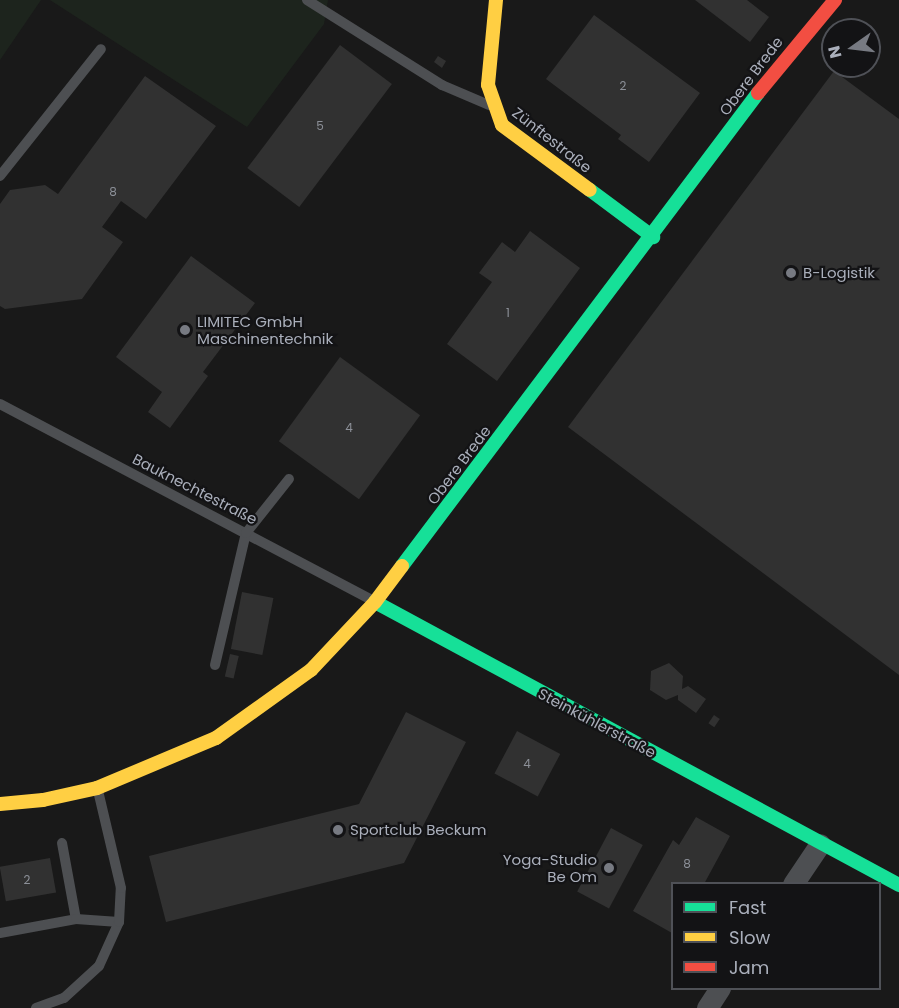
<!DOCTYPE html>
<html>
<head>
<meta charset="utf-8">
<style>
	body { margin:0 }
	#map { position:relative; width:899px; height:1008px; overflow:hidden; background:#191919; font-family:Poppins,sans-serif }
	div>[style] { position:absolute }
	.green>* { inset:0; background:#1d241d }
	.building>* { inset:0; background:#313131; transform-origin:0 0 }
	.lane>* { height:10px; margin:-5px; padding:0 5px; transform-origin:5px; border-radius:5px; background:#4d4f52 }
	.street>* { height:21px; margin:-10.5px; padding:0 10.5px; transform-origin:10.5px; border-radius:10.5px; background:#4d4f52 }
	.fast>* { height:14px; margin:-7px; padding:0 7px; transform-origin:7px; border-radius:7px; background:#16e098 }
	.slow>* { height:14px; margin:-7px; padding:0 7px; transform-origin:7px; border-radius:7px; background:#ffcf43 }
	.jam>* { height:14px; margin:-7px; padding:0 7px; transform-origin:7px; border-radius:7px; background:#f24e42 }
	.dots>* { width:16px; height:16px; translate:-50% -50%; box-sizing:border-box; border:3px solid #131315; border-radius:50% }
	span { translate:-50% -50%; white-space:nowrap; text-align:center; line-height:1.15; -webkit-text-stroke:4.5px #131315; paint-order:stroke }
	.number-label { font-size:12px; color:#8c9098 }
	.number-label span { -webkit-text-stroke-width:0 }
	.street-label { font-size:15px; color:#aaafbb }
	.poi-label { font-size:15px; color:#aaafbb }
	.left { translate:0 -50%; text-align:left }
	.right { translate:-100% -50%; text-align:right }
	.legend { position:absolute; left:671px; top:882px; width:210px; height:108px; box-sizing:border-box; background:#131315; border:2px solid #4f5157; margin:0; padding:8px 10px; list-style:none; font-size:18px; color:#aaafbb }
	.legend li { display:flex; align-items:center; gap:12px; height:30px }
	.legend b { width:30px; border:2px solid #4f5157 }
	.north { position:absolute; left:821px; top:18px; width:60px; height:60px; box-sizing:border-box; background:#131315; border:2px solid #4f5157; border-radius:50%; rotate:256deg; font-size:16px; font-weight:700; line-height:24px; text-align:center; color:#aaafbb }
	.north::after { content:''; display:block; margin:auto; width:21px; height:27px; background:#777a82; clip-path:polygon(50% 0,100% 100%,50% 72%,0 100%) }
</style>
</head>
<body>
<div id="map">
	<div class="green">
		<div style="clip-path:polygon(0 0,41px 0,0 60px)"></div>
		<div style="clip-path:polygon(50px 0,328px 0,324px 24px,247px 127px)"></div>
	</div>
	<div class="building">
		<div style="clip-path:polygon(695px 0,747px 0,769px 17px,750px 42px)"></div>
		<div style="clip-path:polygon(594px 15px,700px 93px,649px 162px,618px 139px,621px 135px,546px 79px)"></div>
		<div style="left:340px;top:45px;width:65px;height:154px;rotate:37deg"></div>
		<div style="clip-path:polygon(438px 56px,446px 61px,442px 68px,434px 62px)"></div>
		<div style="clip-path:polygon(834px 71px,899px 119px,899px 675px,568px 427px)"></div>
		<div style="clip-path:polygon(145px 76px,216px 126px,146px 219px,121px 201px,102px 227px,123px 242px,82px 299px,5px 309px,0 306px,0 204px,10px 190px,45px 185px,58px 194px)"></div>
		<div style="clip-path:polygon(530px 231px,580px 268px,497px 381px,447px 344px,492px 282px,479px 273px,502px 242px,515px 252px)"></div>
		<div style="clip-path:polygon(191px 256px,255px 303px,203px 372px,208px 376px,170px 428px,148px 412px,162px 392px,116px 357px)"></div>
		<div style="left:340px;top:357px;width:99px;height:104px;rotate:36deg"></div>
		<div style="left:242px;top:592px;width:32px;height:58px;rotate:11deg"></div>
		<div style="left:230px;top:654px;width:9px;height:23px;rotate:13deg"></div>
		<div style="clip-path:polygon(669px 663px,683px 676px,682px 689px,688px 686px,706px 699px,696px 713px,678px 700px,678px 695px,666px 700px,650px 690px,651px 671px)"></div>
		<div style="clip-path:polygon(406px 712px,466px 742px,404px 863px,166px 922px,149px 856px,359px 804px)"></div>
		<div style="left:714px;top:715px;width:7px;height:10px;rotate:34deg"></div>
		<div style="left:517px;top:731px;width:49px;height:48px;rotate:28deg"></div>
		<div style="clip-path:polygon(696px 817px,730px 836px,704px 884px,672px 884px,672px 933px,633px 911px,673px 840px,679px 845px)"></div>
		<div style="left:611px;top:828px;width:36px;height:72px;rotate:28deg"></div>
		<div style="left:50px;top:858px;width:35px;height:51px;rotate:80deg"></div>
	</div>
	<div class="lane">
		<div style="left:307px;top:0;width:160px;rotate:32.2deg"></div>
		<div style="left:442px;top:85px;width:51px;rotate:23.1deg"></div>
		<div style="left:0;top:176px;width:162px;rotate:-51.5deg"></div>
		<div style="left:0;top:404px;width:423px;rotate:27.8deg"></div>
		<div style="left:215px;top:665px;width:136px;rotate:-76.8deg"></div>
		<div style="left:246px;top:533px;width:69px;rotate:-51.5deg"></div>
		<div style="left:62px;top:843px;width:77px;rotate:79.6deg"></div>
		<div style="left:0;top:933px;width:77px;rotate:-10.4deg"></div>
		<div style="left:76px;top:919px;width:43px;rotate:4deg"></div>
		<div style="left:36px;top:1008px;width:30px;rotate:-20deg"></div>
		<div style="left:64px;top:998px;width:47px;rotate:-42.4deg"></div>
		<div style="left:99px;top:966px;width:48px;rotate:-65.6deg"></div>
		<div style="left:119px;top:922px;width:34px;rotate:-87deg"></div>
		<div style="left:121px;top:888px;width:100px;rotate:-103.3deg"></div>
	</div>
	<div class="street">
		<div style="left:793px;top:884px;width:48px;rotate:-56deg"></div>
		<div style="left:707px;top:1008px;width:24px;rotate:-57deg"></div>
	</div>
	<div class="fast">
		<div style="left:590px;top:190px;width:79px;rotate:36.7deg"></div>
		<div style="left:402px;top:566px;width:592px;rotate:-53.03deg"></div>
		<div style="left:375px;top:602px;width:596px;rotate:28.37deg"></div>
	</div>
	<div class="slow">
		<div style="left:496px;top:0;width:85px;rotate:95.4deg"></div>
		<div style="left:488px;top:85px;width:42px;rotate:70.7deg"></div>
		<div style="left:502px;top:125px;width:109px;rotate:36.5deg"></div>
		<div style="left:0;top:804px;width:43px;rotate:-5.3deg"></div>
		<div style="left:43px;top:800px;width:55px;rotate:-12.5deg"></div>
		<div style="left:97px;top:788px;width:129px;rotate:-22.8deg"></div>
		<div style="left:216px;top:738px;width:117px;rotate:-35.6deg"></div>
		<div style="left:311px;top:670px;width:93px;rotate:-46.7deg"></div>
		<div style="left:375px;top:602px;width:45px;rotate:-53.1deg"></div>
	</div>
	<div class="jam">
		<div style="left:758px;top:93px;width:121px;rotate:-50.4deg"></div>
	</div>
	<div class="dots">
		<div style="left:791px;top:273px;background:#777a82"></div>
		<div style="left:185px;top:330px;background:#777a82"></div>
		<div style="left:338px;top:830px;background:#777a82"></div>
		<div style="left:609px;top:868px;background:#777a82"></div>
	</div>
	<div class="number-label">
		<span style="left:623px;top:86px">2</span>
		<span style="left:320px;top:126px">5</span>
		<span style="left:113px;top:192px">8</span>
		<span style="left:508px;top:313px">1</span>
		<span style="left:349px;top:428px">4</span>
		<span style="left:527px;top:764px">4</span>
		<span style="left:687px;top:864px">8</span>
		<span style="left:27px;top:880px">2</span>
	</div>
	<div class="street-label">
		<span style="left:751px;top:76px;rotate:-53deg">Obere Brede</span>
		<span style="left:552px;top:140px;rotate:38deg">Zünftestraße</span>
		<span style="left:459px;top:465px;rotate:-53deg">Obere Brede</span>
		<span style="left:195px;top:489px;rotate:27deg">Bauknechtestraße</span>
		<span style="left:597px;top:723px;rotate:28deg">Steinkühlerstraße</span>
	</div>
	<div class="poi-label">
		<span class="left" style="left:803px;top:273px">B-Logistik</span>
		<span class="left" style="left:197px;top:330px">LIMITEC GmbH<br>Maschinentechnik</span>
		<span class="left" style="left:350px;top:830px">Sportclub Beckum</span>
		<span class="right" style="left:597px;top:868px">Yoga-Studio<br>Be Om</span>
	</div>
	<ul class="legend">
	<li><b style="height:8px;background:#16e098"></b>Fast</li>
	<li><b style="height:8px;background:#ffcf43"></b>Slow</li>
	<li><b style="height:8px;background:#f24e42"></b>Jam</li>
	</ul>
	<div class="north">N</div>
</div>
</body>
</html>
